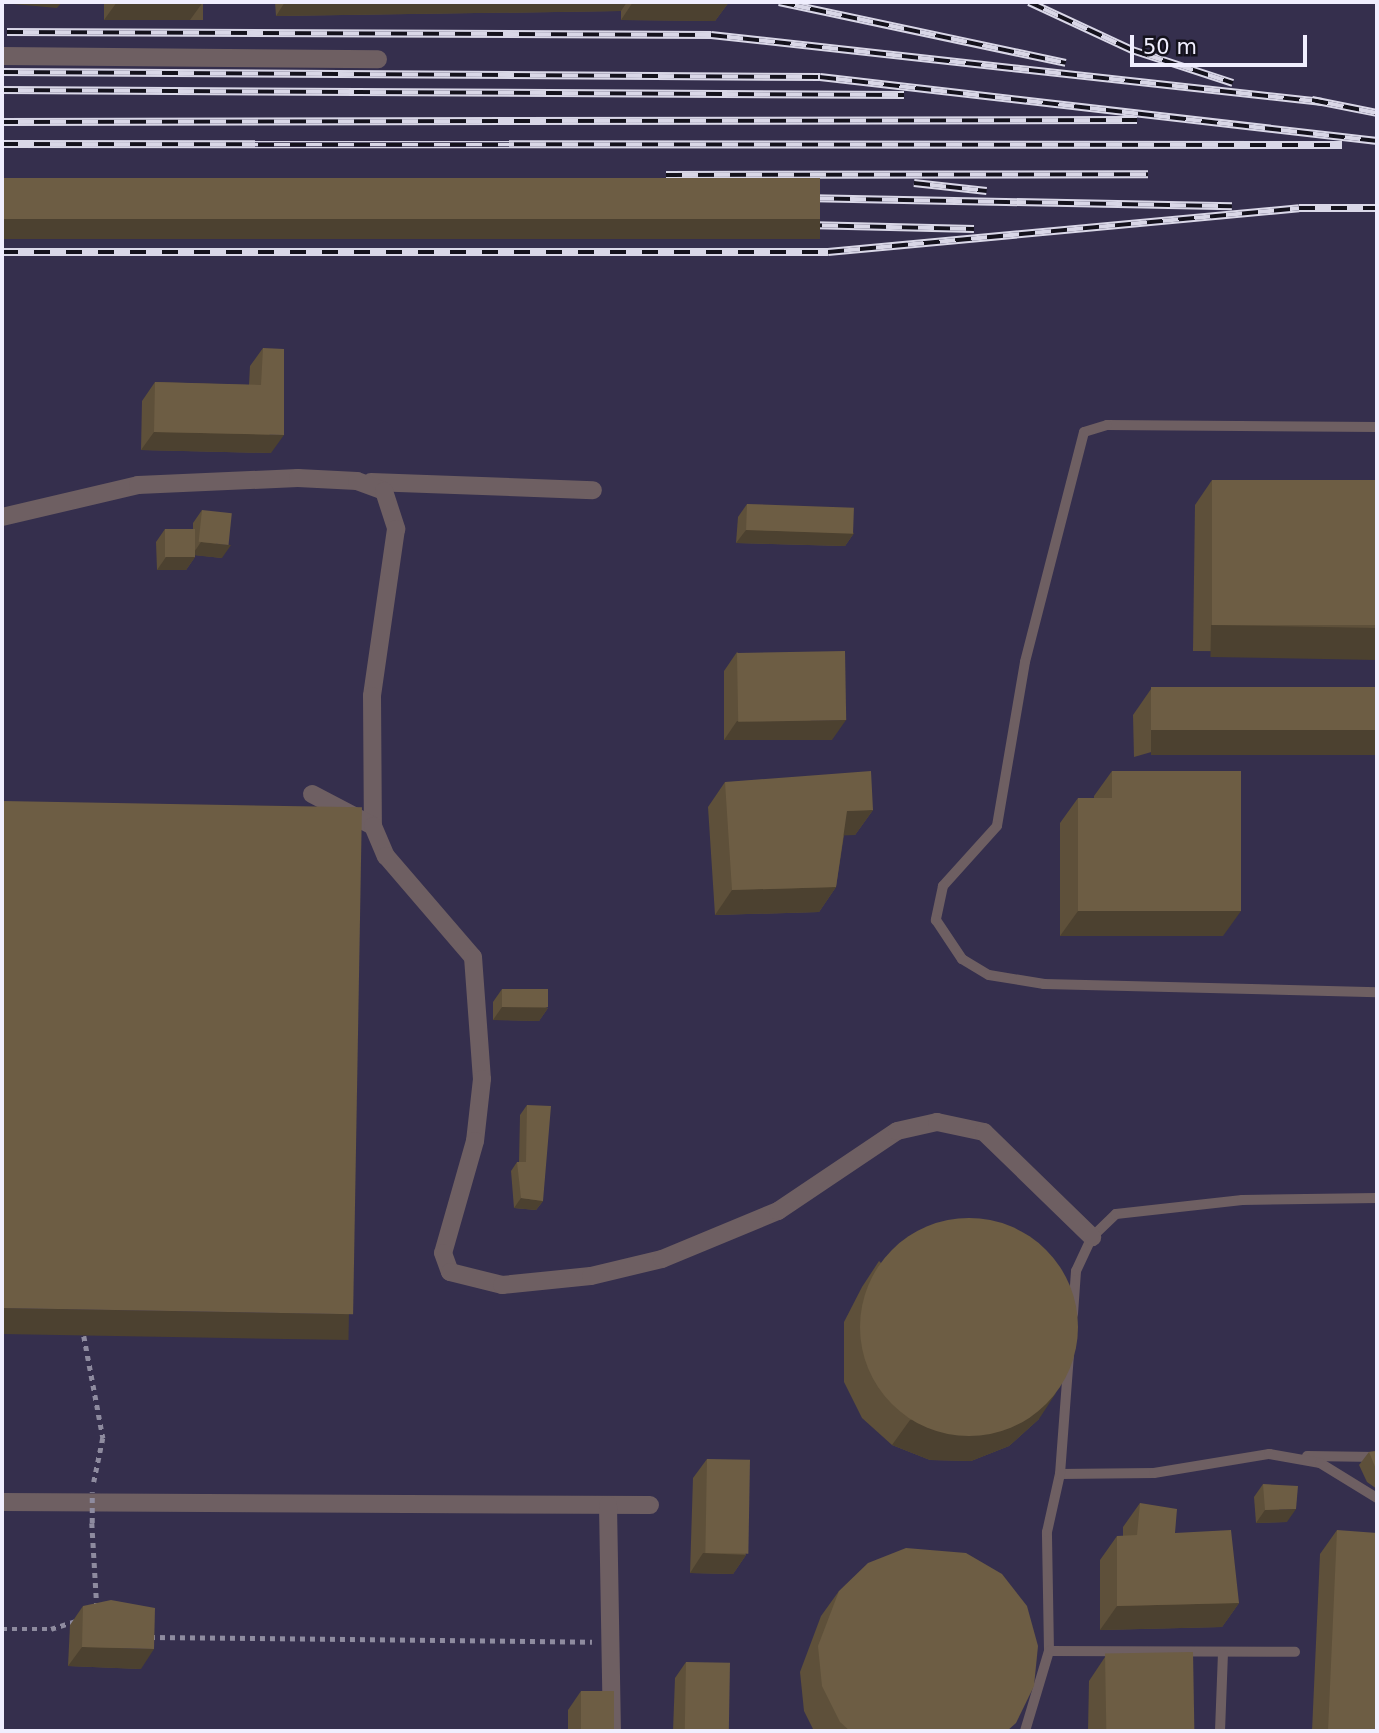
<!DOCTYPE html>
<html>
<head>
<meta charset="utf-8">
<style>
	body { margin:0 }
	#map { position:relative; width:1379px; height:1733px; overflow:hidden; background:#2b273f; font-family:"DejaVu Sans",sans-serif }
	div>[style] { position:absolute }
	.built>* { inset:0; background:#352f4d; transform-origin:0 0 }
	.path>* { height:4.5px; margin-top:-2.25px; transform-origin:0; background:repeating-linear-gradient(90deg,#8e8b9f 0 5px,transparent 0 10px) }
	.lane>* { height:10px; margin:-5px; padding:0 5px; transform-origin:5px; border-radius:5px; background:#6e5f62 }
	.street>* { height:18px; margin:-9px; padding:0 9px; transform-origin:9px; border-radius:9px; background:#6e5f62 }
	.rail>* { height:8px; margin-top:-4px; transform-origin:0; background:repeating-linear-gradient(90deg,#14121c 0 16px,#d9d7e7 0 32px); box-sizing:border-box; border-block:2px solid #d9d7e7 }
	.path-bridge>* { height:4.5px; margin-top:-2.25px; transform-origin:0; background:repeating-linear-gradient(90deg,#8e8b9f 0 5px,transparent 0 10px) }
	.wall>* { inset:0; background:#5e503a; transform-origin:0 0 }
	.shaded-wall>* { inset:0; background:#4c4130; transform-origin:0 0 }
	.building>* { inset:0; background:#6d5d44; transform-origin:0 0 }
	.round { border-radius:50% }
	span { translate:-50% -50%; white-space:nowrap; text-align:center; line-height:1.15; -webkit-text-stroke:7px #14121c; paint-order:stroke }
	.frame { position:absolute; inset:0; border:4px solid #f0eefe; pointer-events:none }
	.scale { position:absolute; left:1130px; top:35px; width:177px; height:32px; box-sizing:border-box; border:4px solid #f0eefe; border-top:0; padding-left:9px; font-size:21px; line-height:24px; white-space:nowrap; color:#f0eefe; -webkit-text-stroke:5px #14121c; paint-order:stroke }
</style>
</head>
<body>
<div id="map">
	<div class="built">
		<div style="left:2px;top:2px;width:1375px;height:1729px"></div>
	</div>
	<div class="path">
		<div style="left:84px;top:1336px;width:104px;rotate:79.4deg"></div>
		<div style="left:103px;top:1438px;width:45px;rotate:101.6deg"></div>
		<div style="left:92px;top:1523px;width:83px;rotate:86.6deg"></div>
		<div style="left:2px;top:1629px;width:49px"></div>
		<div style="left:51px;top:1629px;width:29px;rotate:-18deg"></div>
		<div style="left:150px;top:1637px;width:442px;rotate:0.6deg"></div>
	</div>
	<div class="lane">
		<div style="left:1377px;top:427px;width:270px;rotate:-179.6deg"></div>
		<div style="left:1107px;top:425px;width:24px;rotate:163deg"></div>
		<div style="left:1084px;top:432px;width:237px;rotate:104.4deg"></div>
		<div style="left:1025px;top:662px;width:166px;rotate:99.7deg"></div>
		<div style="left:997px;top:826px;width:81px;rotate:132deg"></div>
		<div style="left:943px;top:886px;width:35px;rotate:102deg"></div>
		<div style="left:936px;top:920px;width:47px;rotate:56.3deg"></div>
		<div style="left:962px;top:959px;width:31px;rotate:31deg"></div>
		<div style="left:989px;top:975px;width:56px;rotate:9.3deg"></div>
		<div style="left:1044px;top:984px;width:333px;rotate:1.4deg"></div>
		<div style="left:1073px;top:1314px;width:43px;rotate:-86deg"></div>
		<div style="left:1076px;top:1271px;width:38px;rotate:-65deg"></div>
		<div style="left:1092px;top:1237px;width:33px;rotate:-44deg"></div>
		<div style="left:1116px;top:1214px;width:127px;rotate:-6.3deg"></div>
		<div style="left:1242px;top:1200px;width:135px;rotate:-0.8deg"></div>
		<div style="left:1307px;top:1456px;width:70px;rotate:0.8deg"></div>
		<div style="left:1060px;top:1474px;width:94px;rotate:-0.6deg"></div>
		<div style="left:1154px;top:1473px;width:117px;rotate:-9.4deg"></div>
		<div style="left:1269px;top:1454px;width:52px;rotate:10deg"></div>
		<div style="left:1320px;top:1463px;width:67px;rotate:31.6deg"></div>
		<div style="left:1049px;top:1651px;width:119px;rotate:-91deg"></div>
		<div style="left:1047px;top:1532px;width:59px;rotate:-77.4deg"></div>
		<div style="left:1060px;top:1474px;width:119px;rotate:-85.7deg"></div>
		<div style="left:1025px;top:1731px;width:84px;rotate:-73.3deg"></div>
		<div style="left:1049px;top:1651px;width:246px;rotate:0.2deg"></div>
		<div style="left:1220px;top:1731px;width:77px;rotate:-87.8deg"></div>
	</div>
	<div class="street">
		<div style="left:2px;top:56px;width:376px;rotate:0.5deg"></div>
		<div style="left:371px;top:482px;width:222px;rotate:2.1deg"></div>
		<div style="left:2px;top:517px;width:140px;rotate:-13.2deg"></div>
		<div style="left:138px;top:485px;width:160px;rotate:-2.5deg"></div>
		<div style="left:298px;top:478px;width:59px;rotate:2.9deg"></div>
		<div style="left:357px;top:481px;width:29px;rotate:20deg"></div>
		<div style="left:384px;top:491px;width:40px;rotate:72deg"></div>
		<div style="left:396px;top:529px;width:169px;rotate:98.2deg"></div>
		<div style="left:372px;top:696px;width:130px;rotate:89.6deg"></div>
		<div style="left:312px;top:794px;width:69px;rotate:27.7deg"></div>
		<div style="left:373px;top:826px;width:33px;rotate:67deg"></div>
		<div style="left:386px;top:856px;width:133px;rotate:49.3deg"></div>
		<div style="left:473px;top:957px;width:122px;rotate:85.8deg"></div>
		<div style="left:482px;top:1079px;width:62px;rotate:96.4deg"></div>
		<div style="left:475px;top:1141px;width:116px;rotate:105.9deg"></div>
		<div style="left:443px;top:1253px;width:20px;rotate:70deg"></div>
		<div style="left:450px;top:1272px;width:54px;rotate:14deg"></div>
		<div style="left:502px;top:1285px;width:89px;rotate:-5.8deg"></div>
		<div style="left:591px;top:1276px;width:73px;rotate:-13.5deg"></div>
		<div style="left:662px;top:1259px;width:126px;rotate:-22.5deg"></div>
		<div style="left:778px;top:1211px;width:143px;rotate:-33.9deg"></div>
		<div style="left:897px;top:1131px;width:41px;rotate:-12.7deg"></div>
		<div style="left:937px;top:1122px;width:48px;rotate:12deg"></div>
		<div style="left:984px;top:1132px;width:151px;rotate:44.2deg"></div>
		<div style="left:2px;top:1502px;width:648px;rotate:0.27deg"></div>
		<div style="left:608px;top:1505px;width:226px;rotate:89deg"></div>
	</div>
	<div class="rail">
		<div style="left:779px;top:2px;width:293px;rotate:12deg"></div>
		<div style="left:1029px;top:2px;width:114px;rotate:25deg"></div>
		<div style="left:1132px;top:50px;width:106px;rotate:18.1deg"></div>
		<div style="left:7px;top:32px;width:704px;rotate:0.24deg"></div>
		<div style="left:711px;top:35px;width:615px;rotate:6.26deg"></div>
		<div style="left:2px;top:72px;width:818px;rotate:0.35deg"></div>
		<div style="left:820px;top:77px;width:561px;rotate:6.55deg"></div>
		<div style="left:2px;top:90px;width:902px;rotate:0.32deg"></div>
		<div style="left:1312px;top:100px;width:66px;rotate:11.3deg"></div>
		<div style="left:2px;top:122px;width:1135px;rotate:-0.1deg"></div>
		<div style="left:2px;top:144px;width:1340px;rotate:0.04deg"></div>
		<div style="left:666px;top:175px;width:482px;rotate:-0.1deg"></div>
		<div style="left:914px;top:183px;width:73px;rotate:6.3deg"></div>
		<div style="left:802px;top:198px;width:430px;rotate:1.1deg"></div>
		<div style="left:806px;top:225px;width:168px;rotate:1.4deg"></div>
		<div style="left:2px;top:252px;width:826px"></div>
		<div style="left:828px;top:252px;width:473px;rotate:-5.3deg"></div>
		<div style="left:1299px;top:208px;width:78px"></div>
	</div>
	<div class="path-bridge">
		<div style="left:92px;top:1523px;width:31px;rotate:-90deg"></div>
	</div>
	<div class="wall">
		<div style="left:104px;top:2px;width:99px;height:18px"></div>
		<div style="clip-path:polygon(275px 2px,729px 2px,715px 21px,621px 20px,621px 11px,276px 16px)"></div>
		<div style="clip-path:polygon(263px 348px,271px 453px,141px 450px,142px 401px,155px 382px,249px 385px,250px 366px)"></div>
		<div style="clip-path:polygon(1212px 480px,1377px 481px,1377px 652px,1193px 651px,1195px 505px)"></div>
		<div style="clip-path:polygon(747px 504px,854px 533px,845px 546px,736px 543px,738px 517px)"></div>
		<div style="clip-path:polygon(202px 510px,222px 558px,195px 555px,195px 557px,186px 570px,157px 570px,156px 542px,165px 529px,193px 529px,193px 523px)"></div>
		<div style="clip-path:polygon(737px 652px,832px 740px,724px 740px,724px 671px)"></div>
		<div style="clip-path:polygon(1377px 687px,1134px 757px,1133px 715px,1151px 689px)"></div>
		<div style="clip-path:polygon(1112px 771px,1223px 936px,1060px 936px,1060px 823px,1078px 798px,1094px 798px,1094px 796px)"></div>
		<div style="clip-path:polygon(725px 782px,873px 810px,855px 835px,844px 835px,836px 887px,819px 912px,715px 915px,708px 807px)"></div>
		<div style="clip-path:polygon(502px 989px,548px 1008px,539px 1021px,493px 1020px,493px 1002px)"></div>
		<div style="clip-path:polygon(527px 1105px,543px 1201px,536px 1210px,514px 1208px,511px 1171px,517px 1162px,519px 1162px,520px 1115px)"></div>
		<div style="clip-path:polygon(879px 1261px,1039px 1419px,1009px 1446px,971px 1461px,930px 1460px,892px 1445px,862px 1418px,844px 1382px,844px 1322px,862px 1287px)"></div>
		<div style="clip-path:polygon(1377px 1451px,1377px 1489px,1367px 1482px,1359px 1465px,1369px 1452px)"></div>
		<div style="clip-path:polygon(707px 1459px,746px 1555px,733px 1574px,690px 1573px,693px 1478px)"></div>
		<div style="clip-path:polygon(1263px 1484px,1287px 1522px,1256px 1523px,1254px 1497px)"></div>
		<div style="clip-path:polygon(1140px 1503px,1175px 1533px,1239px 1603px,1222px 1627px,1100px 1630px,1100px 1560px,1117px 1536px,1123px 1536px,1123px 1527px)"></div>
		<div style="clip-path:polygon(1337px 1530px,1377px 1731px,1312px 1731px,1320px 1554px)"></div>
		<div style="clip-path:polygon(839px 1591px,1010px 1731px,814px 1731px,804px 1711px,800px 1672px,821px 1616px)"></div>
		<div style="clip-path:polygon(83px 1606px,141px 1669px,68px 1666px,70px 1625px)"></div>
		<div style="clip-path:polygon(1105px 1657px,1195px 1731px,1088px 1731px,1089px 1681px)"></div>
		<div style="clip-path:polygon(686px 1662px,728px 1731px,673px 1731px,675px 1678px)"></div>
		<div style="clip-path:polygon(581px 1691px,614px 1731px,568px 1731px,568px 1710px)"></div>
	</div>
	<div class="shaded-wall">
		<div style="clip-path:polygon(2px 2px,62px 2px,57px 8px,2px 3px)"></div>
		<div style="clip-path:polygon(117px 2px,203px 2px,190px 20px,104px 20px)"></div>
		<div style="clip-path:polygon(285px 2px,627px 2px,621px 11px,276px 16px)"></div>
		<div style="clip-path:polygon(633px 2px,729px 2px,715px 21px,621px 20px)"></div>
		<div style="left:2px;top:219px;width:818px;height:20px"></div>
		<div style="clip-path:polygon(154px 432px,284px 435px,271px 453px,141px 450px)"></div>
		<div style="clip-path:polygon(746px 530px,854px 533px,845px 546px,736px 543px)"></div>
		<div style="clip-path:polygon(201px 542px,231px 545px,222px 558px,192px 555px)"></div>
		<div style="clip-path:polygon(166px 557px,195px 557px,186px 570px,157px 570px)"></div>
		<div style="left:1211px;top:625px;width:166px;height:32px;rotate:1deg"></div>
		<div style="clip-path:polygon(846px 720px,832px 740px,724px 740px,737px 721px)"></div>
		<div style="left:1377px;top:730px;width:25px;height:226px;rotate:90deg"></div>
		<div style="clip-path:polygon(873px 810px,855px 835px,830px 836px,847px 811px)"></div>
		<div style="clip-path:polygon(836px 887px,819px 912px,715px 915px,732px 890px)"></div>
		<div style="clip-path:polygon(1078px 911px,1241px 911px,1223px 936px,1060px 936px)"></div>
		<div style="clip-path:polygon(502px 1007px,548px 1008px,539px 1021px,493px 1020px)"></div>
		<div style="clip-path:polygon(521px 1198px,543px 1201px,536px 1210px,514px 1208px)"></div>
		<div style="left:2px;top:1308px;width:347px;height:26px;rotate:1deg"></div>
		<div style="clip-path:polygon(1056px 1393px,1039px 1419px,1009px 1446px,971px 1461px,930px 1460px,892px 1445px,910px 1420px)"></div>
		<div style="clip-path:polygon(1296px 1509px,1287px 1522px,1256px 1523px,1265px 1510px)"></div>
		<div style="clip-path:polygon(703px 1553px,746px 1555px,733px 1574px,690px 1573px)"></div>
		<div style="clip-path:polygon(1239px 1603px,1222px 1627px,1100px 1630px,1117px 1606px)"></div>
		<div style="clip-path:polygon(82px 1647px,154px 1649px,141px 1669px,68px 1666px)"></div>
	</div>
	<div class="building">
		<div style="left:2px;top:178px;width:818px;height:41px"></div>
		<div style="clip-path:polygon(263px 348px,284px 349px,284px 435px,154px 432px,155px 382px,261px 385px)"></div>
		<div style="left:1212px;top:480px;width:165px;height:145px"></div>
		<div style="left:747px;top:504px;width:107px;height:26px;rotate:2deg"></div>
		<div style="left:202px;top:510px;width:30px;height:32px;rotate:6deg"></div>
		<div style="left:165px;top:529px;width:30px;height:28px"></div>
		<div style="left:845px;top:651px;width:69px;height:108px;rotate:89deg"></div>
		<div style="left:1377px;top:687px;width:43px;height:226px;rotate:90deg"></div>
		<div style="clip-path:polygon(871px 771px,873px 810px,847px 811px,836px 887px,732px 890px,725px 782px)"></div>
		<div style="clip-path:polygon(1112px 771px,1241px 771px,1241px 911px,1078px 911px,1078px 798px,1112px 798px)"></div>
		<div style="left:2px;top:801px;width:360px;height:507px;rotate:1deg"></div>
		<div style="left:502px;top:989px;width:46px;height:18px"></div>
		<div style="clip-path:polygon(527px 1105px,551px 1106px,543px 1201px,521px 1198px,517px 1162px,526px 1162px)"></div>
		<div class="round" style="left:860px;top:1218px;width:218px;height:218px"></div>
		<div style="clip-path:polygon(1377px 1451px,1377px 1470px,1376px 1469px,1369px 1452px)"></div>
		<div style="left:707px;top:1459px;width:43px;height:94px;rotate:1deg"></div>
		<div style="clip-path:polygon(1263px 1484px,1298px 1486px,1296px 1509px,1265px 1510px)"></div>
		<div style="clip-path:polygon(1140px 1503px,1177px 1509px,1175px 1533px,1231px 1530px,1239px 1603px,1117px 1606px,1117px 1536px,1137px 1535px)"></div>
		<div style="clip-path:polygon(1337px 1530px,1377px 1533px,1377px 1731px,1328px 1731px)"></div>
		<div style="clip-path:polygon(906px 1548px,966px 1553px,1002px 1574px,1027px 1606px,1038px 1646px,1034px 1686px,1016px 1723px,1007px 1731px,850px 1731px,840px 1722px,822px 1686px,818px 1646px,839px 1591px,868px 1563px)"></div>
		<div style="clip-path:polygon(111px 1600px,155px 1608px,154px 1649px,82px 1647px,83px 1606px)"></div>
		<div style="left:1193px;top:1652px;width:79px;height:88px;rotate:89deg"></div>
		<div style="left:686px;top:1662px;width:44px;height:69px;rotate:1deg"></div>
		<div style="left:581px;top:1691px;width:33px;height:40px"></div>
	</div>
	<div class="frame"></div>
	<div class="scale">50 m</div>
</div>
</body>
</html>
